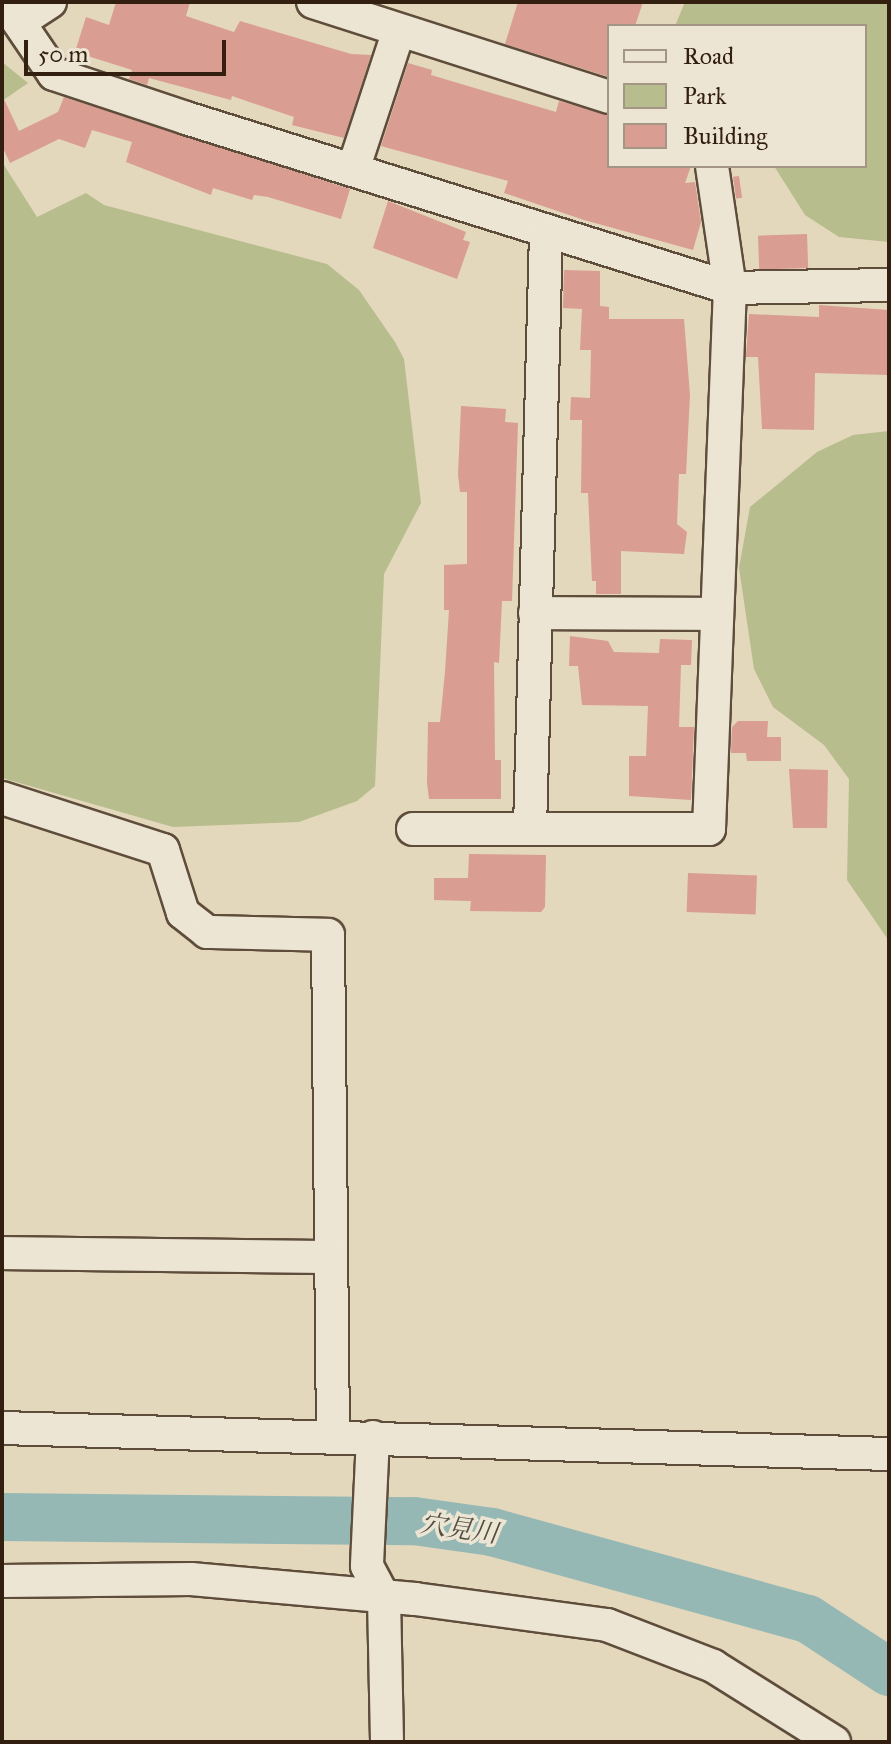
<!DOCTYPE html>
<html>
<head>
<meta charset="utf-8">
<style>
	body { margin:0 }
	#map { position:relative; width:891px; height:1744px; overflow:hidden; background:#e3d7bc; font-family:"IM FELL Great Primer","Noto Serif JP",serif }
	div>[style] { position:absolute }
	.green>* { inset:0; background:#b8bd8d }
	.river>* { height:48px; margin:-24px; padding:0 24px; transform-origin:24px; border-radius:24px; background:#96b8b5 }
	.building>* { inset:0; background:#d99d92; transform-origin:0 0 }
	.roads { filter:drop-shadow(2px 0 #5f4d3b) drop-shadow(-2px 0 #5f4d3b) drop-shadow(0 2px #5f4d3b) drop-shadow(0 -2px #5f4d3b) }
	.minor>* { height:32px; margin:-16px; padding:0 16px; transform-origin:16px; border-radius:16px; background:#ede5d3 }
	span { translate:-50% -50%; white-space:nowrap; text-align:center; line-height:1.15; -webkit-text-stroke:7px #ede5d3; paint-order:stroke }
	.water-label { font-size:26px; color:#514d42; font-style:italic }
	.frame { position:absolute; inset:0; border:4px solid #331f10; pointer-events:none }
	.legend { position:absolute; left:607px; top:24px; width:260px; height:144px; box-sizing:border-box; background:#ede5d3; border:2px solid #a39685; margin:0; padding:10px 14px; list-style:none; font-size:24px; color:#331f10 }
	.legend li { display:flex; align-items:center; gap:16px; height:40px }
	.legend b { width:40px; border:2px solid #a39685 }
	.scale { position:absolute; left:24px; top:40px; width:202px; height:36px; box-sizing:border-box; border:4px solid #331f10; border-top:0; padding-left:10px; font-size:24px; line-height:28px; white-space:nowrap; color:#331f10; -webkit-text-stroke:6px #ede5d3; paint-order:stroke }
</style>
</head>
<body>
<div id="map">
	<div class="green">
		<div style="clip-path:polygon(685px 2px,889px 2px,889px 242px,839px 237px,805px 215px,774px 166px,865px 166px,865px 26px,675px 26px)"></div>
		<div style="clip-path:polygon(2px 62px,28px 83px,2px 101px)"></div>
		<div style="clip-path:polygon(2px 162px,37px 217px,86px 193px,104px 205px,327px 264px,359px 290px,395px 342px,404px 359px,421px 503px,384px 574px,375px 786px,357px 801px,299px 822px,173px 827px,2px 778px)"></div>
		<div style="clip-path:polygon(889px 431px,889px 941px,847px 880px,849px 779px,824px 745px,773px 707px,754px 669px,739px 568px,750px 507px,817px 452px,853px 435px)"></div>
	</div>
	<div class="river">
		<div style="left:2px;top:1517px;width:412px;rotate:0.6deg"></div>
		<div style="left:414px;top:1521px;width:79px;rotate:8deg"></div>
		<div style="left:492px;top:1532px;width:328px;rotate:15.4deg"></div>
		<div style="left:808px;top:1619px;width:97px;rotate:33.2deg"></div>
	</div>
	<div class="building">
		<div style="clip-path:polygon(116px 2px,190px 2px,186px 16px,234px 32px,240px 21px,351px 54px,371px 55px,344px 138px,292px 125px,294px 117px,232px 96px,231px 100px,149px 78px,147px 85px,129px 79px,132px 70px,75px 52px,86px 17px,109px 25px)"></div>
		<div style="clip-path:polygon(518px 2px,643px 2px,635px 26px,609px 26px,609px 77px,505px 44px)"></div>
		<div style="clip-path:polygon(408px 63px,432px 70px,431px 75px,556px 112px,559px 101px,609px 115px,609px 166px,691px 166px,685px 183px,695px 182px,701px 222px,693px 250px,584px 220px,504px 193px,508px 181px,381px 146px)"></div>
		<div style="clip-path:polygon(2px 95px,19px 131px,58px 112px,64px 97px,350px 189px,341px 219px,268px 197px,254px 195px,252px 200px,213px 188px,211px 195px,126px 162px,132px 142px,92px 130px,85px 148px,59px 139px,10px 163px,2px 146px)"></div>
		<div style="left:739px;top:176px;width:22px;height:6px;rotate:82deg"></div>
		<div style="clip-path:polygon(388px 201px,466px 232px,463px 240px,470px 242px,457px 279px,373px 248px)"></div>
		<div style="left:807px;top:234px;width:34px;height:49px;rotate:88deg"></div>
		<div style="clip-path:polygon(564px 270px,600px 271px,600px 306px,609px 307px,609px 319px,684px 319px,690px 395px,686px 474px,679px 474px,677px 524px,687px 532px,684px 554px,621px 551px,621px 594px,596px 594px,596px 581px,592px 581px,588px 493px,581px 493px,582px 420px,570px 420px,571px 397px,590px 398px,591px 350px,580px 350px,582px 309px,563px 308px)"></div>
		<div style="clip-path:polygon(819px 305px,889px 310px,889px 375px,815px 373px,814px 430px,762px 429px,758px 357px,746px 357px,749px 314px,819px 317px)"></div>
		<div style="clip-path:polygon(461px 406px,506px 409px,505px 422px,518px 423px,512px 601px,502px 601px,499px 663px,494px 662px,495px 760px,501px 760px,501px 799px,429px 799px,427px 783px,428px 722px,440px 722px,445px 672px,449px 610px,444px 610px,444px 565px,467px 564px,467px 492px,460px 492px,458px 475px)"></div>
		<div style="clip-path:polygon(570px 636px,608px 641px,614px 652px,659px 653px,660px 639px,692px 640px,691px 665px,681px 665px,679px 727px,694px 727px,691px 800px,629px 796px,629px 756px,646px 756px,648px 706px,582px 705px,578px 666px,569px 666px)"></div>
		<div style="clip-path:polygon(738px 721px,768px 721px,767px 737px,781px 737px,781px 761px,747px 761px,746px 753px,731px 753px,732px 727px)"></div>
		<div style="clip-path:polygon(789px 769px,828px 770px,827px 828px,793px 828px)"></div>
		<div style="clip-path:polygon(469px 854px,546px 855px,545px 907px,541px 912px,470px 911px,471px 901px,434px 900px,434px 878px,468px 878px)"></div>
		<div style="left:688px;top:873px;width:69px;height:39px;rotate:2deg"></div>
	</div>
	<div class="roads">
		<div class="minor">
			<div style="left:5px;top:2px;width:87px;rotate:55.8deg"></div>
			<div style="left:54px;top:74px;width:139px;rotate:18.4deg"></div>
			<div style="left:186px;top:118px;width:570px;rotate:17.35deg"></div>
			<div style="left:730px;top:288px;width:159px;rotate:-1.1deg"></div>
			<div style="left:313px;top:2px;width:311px;rotate:17.8deg"></div>
			<div style="left:19px;top:22px;width:37px;rotate:-33deg"></div>
			<div style="left:353px;top:170px;width:147px;rotate:-71.8deg"></div>
			<div style="left:535px;top:613px;width:182px;rotate:0.3deg"></div>
			<div style="left:2px;top:798px;width:169px;rotate:17.9deg"></div>
			<div style="left:163px;top:850px;width:66px;rotate:72.4deg"></div>
			<div style="left:183px;top:913px;width:31px;rotate:38deg"></div>
			<div style="left:207px;top:932px;width:121px;rotate:1.4deg"></div>
			<div style="left:328px;top:935px;width:500px;rotate:89.43deg"></div>
			<div style="left:413px;top:829px;width:296px"></div>
			<div style="left:709px;top:829px;width:541px;rotate:-87.78deg"></div>
			<div style="left:730px;top:288px;width:123px;rotate:-98.4deg"></div>
			<div style="left:530px;top:829px;width:597px;rotate:-88.46deg"></div>
			<div style="left:2px;top:1253px;width:327px;rotate:0.7deg"></div>
			<div style="left:2px;top:1428px;width:887px;rotate:1.68deg"></div>
			<div style="left:373px;top:1437px;width:129px;rotate:92.7deg"></div>
			<div style="left:367px;top:1566px;width:36px;rotate:62deg"></div>
			<div style="left:384px;top:1598px;width:144px;rotate:88.8deg"></div>
			<div style="left:2px;top:1581px;width:189px;rotate:-0.6deg"></div>
			<div style="left:191px;top:1579px;width:225px;rotate:5.1deg"></div>
			<div style="left:415px;top:1599px;width:194px;rotate:7.7deg"></div>
			<div style="left:607px;top:1625px;width:114px;rotate:21.1deg"></div>
			<div style="left:713px;top:1666px;width:143px;rotate:32.1deg"></div>
		</div>
	</div>
	<div class="water-label">
		<span style="left:459px;top:1529px;rotate:8deg">穴見川</span>
	</div>
	<div class="frame"></div>
	<ul class="legend">
	<li><b style="height:10px;background:#ede5d3"></b>Road</li>
	<li><b style="height:22px;background:#b8bd8d"></b>Park</li>
	<li><b style="height:22px;background:#d99d92"></b>Building</li>
	</ul>
	<div class="scale">50 m</div>
</div>
</body>
</html>
